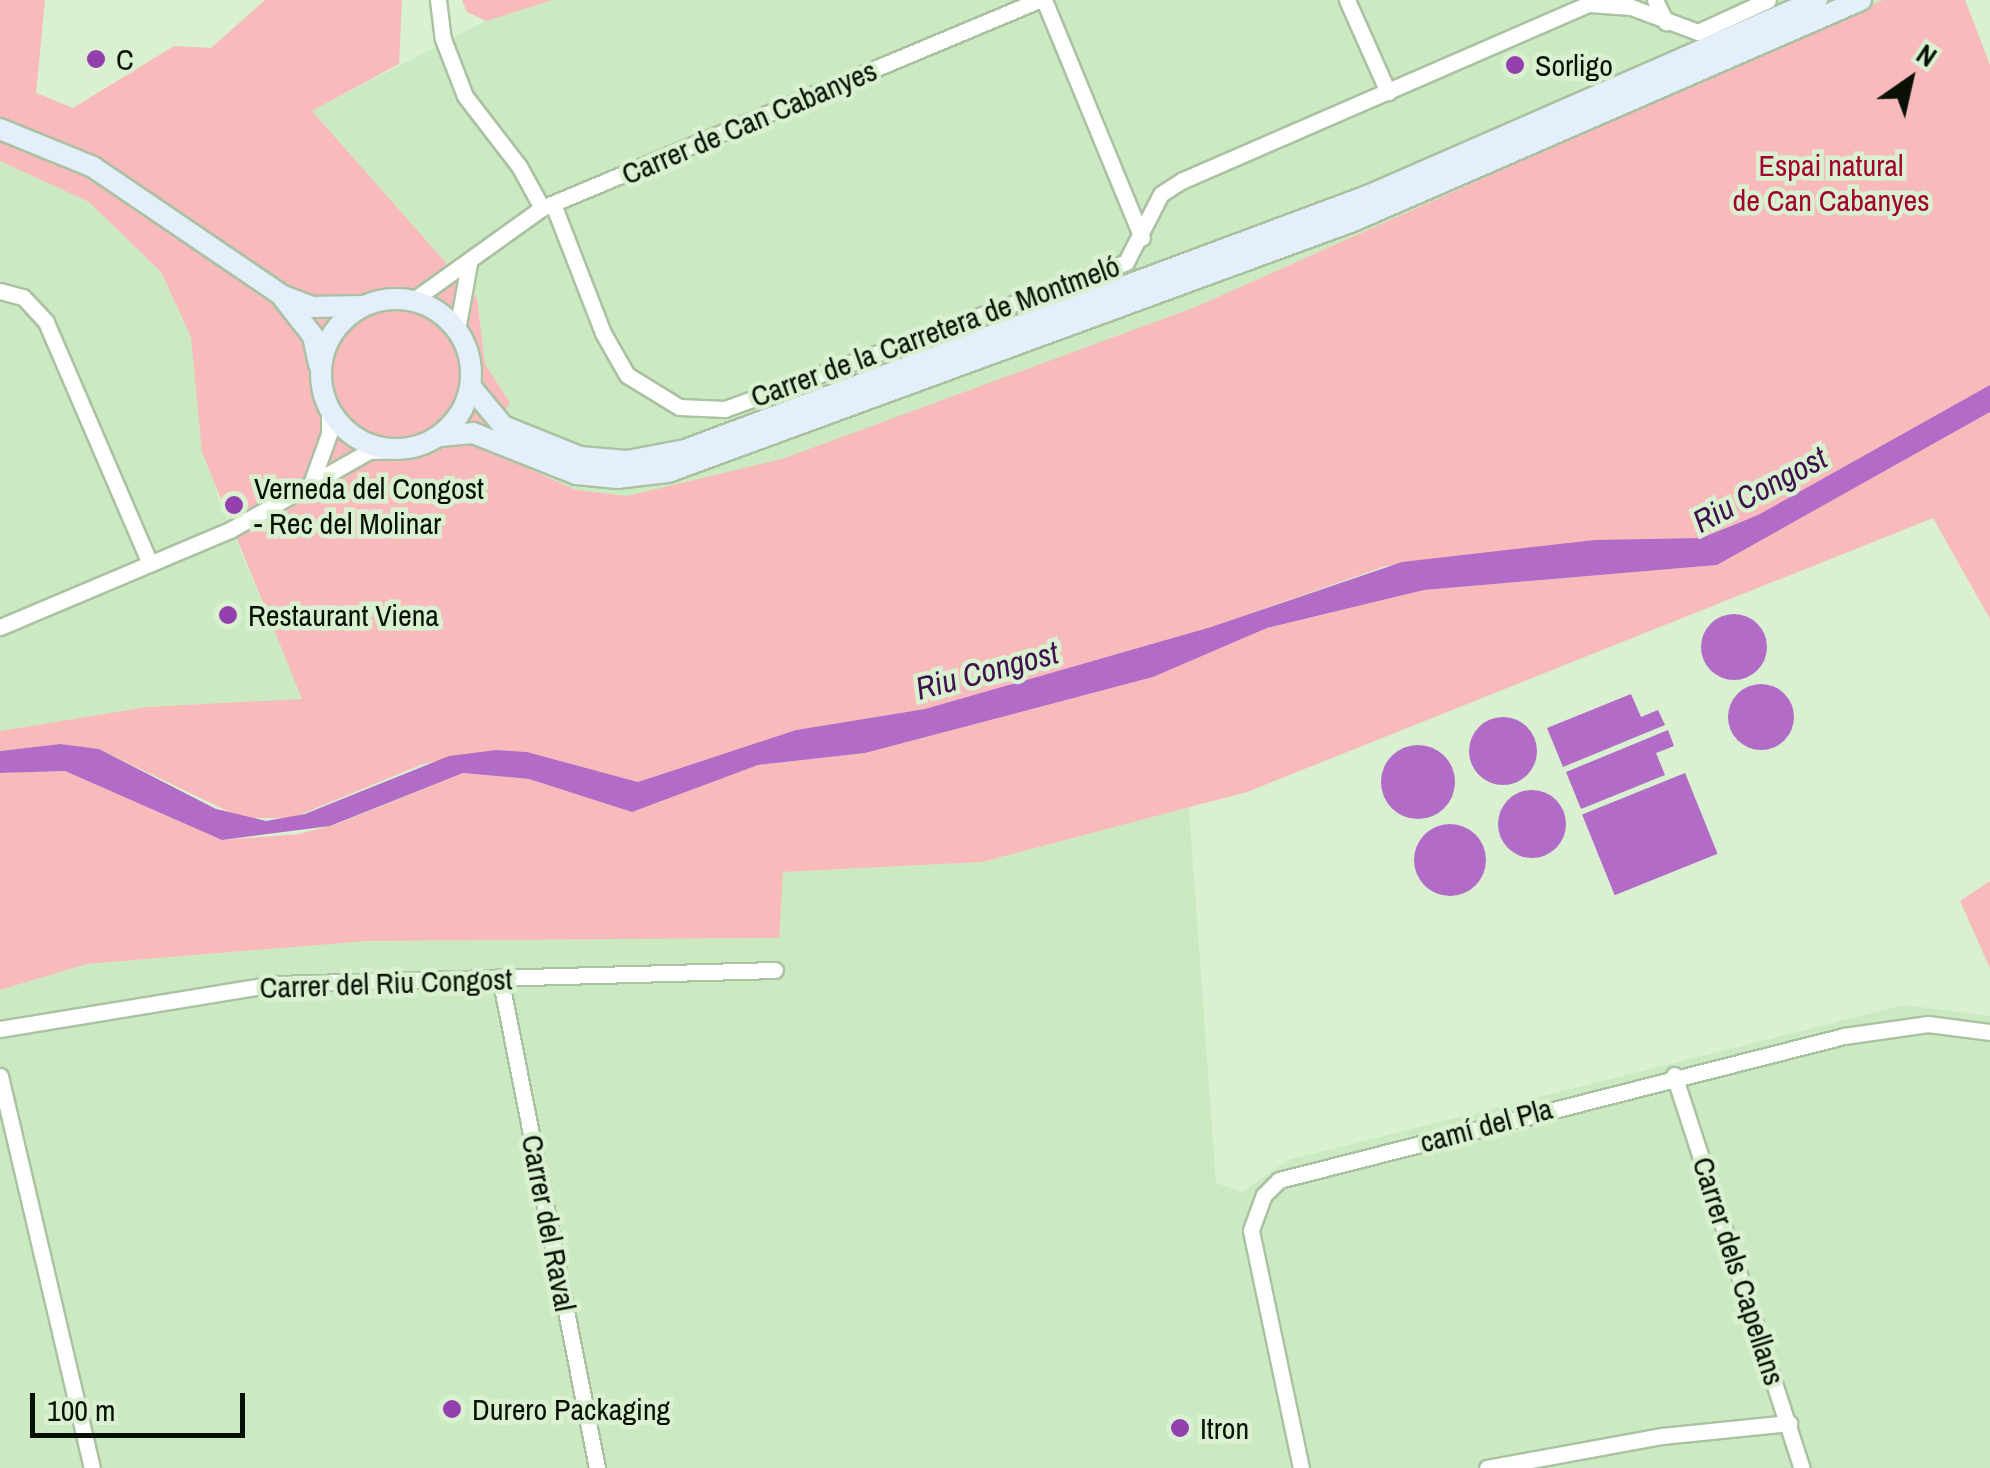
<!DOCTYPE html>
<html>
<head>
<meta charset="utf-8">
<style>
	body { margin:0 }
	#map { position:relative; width:1990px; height:1468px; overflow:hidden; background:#d9f1d0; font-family:"Archivo Narrow",sans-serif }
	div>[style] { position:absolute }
	.built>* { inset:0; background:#cceac2 }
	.green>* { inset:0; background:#f8babb }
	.water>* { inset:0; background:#b26cc8; transform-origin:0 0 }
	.round { border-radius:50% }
	.roads { filter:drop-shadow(2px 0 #aac2a2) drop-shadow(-2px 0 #aac2a2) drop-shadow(0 2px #aac2a2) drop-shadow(0 -2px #aac2a2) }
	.street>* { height:15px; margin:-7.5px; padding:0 7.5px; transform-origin:7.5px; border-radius:7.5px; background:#fff }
	.secondary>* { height:20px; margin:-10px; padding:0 10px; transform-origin:10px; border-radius:10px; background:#e5eefb }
	.secondary>.ring { margin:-10px; padding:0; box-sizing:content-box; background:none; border:20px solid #e5eefb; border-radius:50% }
	.dots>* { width:28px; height:28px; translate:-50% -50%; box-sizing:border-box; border:5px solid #d9f1d0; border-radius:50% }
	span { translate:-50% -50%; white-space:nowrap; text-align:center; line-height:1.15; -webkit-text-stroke:9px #d9f1d0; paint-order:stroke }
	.poi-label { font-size:30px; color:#091106 }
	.left { translate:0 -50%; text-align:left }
	.street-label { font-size:30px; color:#091106 }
	.park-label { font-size:30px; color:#a2002e }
	.water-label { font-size:32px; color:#3e114c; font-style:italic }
	.north { position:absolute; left:1860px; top:30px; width:100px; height:100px; -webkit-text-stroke:8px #d9f1d0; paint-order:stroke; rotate:34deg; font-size:28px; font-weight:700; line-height:40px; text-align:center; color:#091106 }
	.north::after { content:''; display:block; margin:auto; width:35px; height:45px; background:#091106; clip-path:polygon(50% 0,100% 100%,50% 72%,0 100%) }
	.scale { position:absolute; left:30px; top:1393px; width:215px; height:45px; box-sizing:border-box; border:5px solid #091106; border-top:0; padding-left:12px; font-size:30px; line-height:35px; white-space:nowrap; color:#091106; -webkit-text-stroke:8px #d9f1d0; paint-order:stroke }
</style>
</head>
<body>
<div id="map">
	<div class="built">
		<div style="clip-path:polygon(553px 0,1883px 0,1193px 308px,782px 460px,627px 496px,576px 490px,483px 448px,510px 403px,485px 364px,477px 298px,312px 111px,486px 21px)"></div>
		<div style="clip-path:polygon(0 161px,89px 202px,161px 272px,191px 337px,217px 494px,303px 700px,147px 707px,0 731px)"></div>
		<div style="clip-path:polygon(1189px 807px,1216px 1183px,1242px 1192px,1288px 1160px,1905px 1005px,1990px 1016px,1990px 1468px,0 1468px,0 990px,87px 964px,367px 941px,778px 938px,783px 872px,982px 862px)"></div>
	</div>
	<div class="green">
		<div style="clip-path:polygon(0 0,45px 0,36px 93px,73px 108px,174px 46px,211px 48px,265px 0,402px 0,399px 64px,312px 111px,477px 298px,485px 364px,510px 403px,483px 448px,576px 490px,627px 496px,782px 459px,1193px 308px,1883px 0,1965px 0,1990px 65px,1990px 385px,1758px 515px,1694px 540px,1601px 540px,1386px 566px,1211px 627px,925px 709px,796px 730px,638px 782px,527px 752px,496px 750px,423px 764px,292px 818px,242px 818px,99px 749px,60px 744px,0 751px,0 731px,147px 707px,302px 699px,202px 452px,191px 337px,161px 272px,89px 202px,0 161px)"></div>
		<div style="clip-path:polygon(462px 0,553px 0,486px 21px,467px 12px)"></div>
		<div style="clip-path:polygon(1990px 412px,1990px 619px,1933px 518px,1247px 792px,982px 862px,783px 872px,779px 938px,367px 941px,87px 964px,0 990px,0 773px,65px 771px,222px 840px,299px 834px,337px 824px,463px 773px,529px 779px,632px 812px,758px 765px,865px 753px,1153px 677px,1267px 628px,1424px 590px,1717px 565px)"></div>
		<div style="clip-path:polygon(1990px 881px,1990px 968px,1960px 901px)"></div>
	</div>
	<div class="water">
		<div style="clip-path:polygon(1990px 385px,1990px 412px,1717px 565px,1424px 590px,1267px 628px,1153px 677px,865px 753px,758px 765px,632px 812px,529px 779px,463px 773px,330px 826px,222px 840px,65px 771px,0 773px,0 751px,60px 744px,99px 749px,216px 809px,266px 821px,305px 814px,449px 756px,496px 750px,527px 752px,638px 782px,796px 730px,925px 709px,1211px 627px,1402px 562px,1595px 540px,1701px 538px,1758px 515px)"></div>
		<div class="round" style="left:1701px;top:614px;width:66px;height:66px"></div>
		<div class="round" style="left:1728px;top:684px;width:66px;height:66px"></div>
		<div style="clip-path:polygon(1631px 694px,1641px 717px,1658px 710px,1665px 725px,1563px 767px,1547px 728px)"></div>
		<div class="round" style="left:1469px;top:717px;width:68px;height:68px"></div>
		<div style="clip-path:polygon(1668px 730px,1674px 746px,1656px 753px,1665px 775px,1581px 809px,1566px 772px)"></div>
		<div class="round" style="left:1381px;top:745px;width:74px;height:74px"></div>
		<div style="left:1685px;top:773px;width:87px;height:111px;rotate:68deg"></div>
		<div class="round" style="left:1498px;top:790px;width:68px;height:68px"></div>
		<div class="round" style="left:1414px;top:824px;width:72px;height:72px"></div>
	</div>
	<div class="roads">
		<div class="street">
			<div style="left:438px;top:0;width:39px;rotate:83deg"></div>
			<div style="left:443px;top:39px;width:61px;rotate:68.9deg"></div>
			<div style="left:465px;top:96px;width:88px;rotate:52.4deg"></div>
			<div style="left:519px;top:166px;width:48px;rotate:61.3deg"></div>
			<div style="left:1044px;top:0;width:257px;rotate:67.6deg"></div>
			<div style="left:1347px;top:0;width:101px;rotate:66deg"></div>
			<div style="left:1655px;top:0;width:25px;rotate:64deg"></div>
			<div style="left:553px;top:204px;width:138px;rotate:68.8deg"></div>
			<div style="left:603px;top:333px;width:48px;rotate:60.3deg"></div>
			<div style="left:627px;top:375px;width:61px;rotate:31.6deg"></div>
			<div style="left:679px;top:407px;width:46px;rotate:2.5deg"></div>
			<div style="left:725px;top:409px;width:427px;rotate:-20.1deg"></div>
			<div style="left:1126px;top:262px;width:76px;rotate:-62.8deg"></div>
			<div style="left:1161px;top:194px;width:24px;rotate:-33deg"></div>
			<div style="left:1181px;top:181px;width:445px;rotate:-23.5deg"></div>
			<div style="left:1589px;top:4px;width:42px;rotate:4.1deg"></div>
			<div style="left:1631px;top:7px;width:72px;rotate:20.5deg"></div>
			<div style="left:1698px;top:32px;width:77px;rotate:-24.6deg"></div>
			<div style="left:0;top:291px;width:24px;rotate:15deg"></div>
			<div style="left:23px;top:297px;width:34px;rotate:47deg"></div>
			<div style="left:46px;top:322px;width:263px;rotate:66.7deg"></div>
			<div style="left:412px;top:301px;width:160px;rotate:-35.6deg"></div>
			<div style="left:542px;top:208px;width:539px;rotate:-22.71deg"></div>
			<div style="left:457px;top:330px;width:68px;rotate:-79.8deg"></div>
			<div style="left:311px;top:484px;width:53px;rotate:-70.2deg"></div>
			<div style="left:329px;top:434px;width:26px;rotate:-90deg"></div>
			<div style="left:0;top:627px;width:250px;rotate:-22.9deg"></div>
			<div style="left:230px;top:530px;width:160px;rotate:-29.6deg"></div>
			<div style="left:369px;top:451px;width:24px;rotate:-2deg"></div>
			<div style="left:500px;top:977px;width:500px;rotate:78.82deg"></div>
			<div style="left:0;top:1029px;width:279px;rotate:-9.3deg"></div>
			<div style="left:275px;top:984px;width:500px;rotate:-1.6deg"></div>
			<div style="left:1674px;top:1075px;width:413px;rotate:72deg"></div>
			<div style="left:0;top:1076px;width:403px;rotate:76.8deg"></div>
			<div style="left:1301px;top:1468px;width:243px;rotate:-101.9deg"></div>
			<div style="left:1251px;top:1230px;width:37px;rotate:-70deg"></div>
			<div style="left:1264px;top:1195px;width:21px;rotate:-45deg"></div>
			<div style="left:1279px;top:1180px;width:583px;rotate:-14.3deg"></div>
			<div style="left:1844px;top:1036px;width:85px;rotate:-8.1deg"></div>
			<div style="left:1928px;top:1024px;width:63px;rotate:7.4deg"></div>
			<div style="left:1487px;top:1468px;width:178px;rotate:-10.4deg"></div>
			<div style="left:1662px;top:1436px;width:128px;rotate:-5.8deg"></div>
		</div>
		<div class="secondary">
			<div style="left:0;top:129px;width:100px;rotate:22.2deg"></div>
			<div style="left:93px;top:167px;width:227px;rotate:34.2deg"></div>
			<div style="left:281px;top:295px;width:33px;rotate:21deg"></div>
			<div style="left:312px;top:307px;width:50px;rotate:-1.1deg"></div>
			<div class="ring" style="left:321px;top:299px;width:130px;height:130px"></div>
			<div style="left:284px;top:299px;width:47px;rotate:51.9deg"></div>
			<div style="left:313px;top:336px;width:29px;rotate:78deg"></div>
			<div style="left:471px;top:387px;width:50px;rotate:50.6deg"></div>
			<div style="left:503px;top:426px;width:83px;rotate:21.9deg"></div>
			<div style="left:580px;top:457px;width:47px;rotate:4.9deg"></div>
			<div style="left:627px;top:461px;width:59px;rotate:-10.7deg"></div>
			<div style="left:685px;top:450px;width:731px;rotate:-20.42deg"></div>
			<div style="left:1370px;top:195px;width:488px;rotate:-23.6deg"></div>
			<div style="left:440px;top:436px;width:33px;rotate:-5deg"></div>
			<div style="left:473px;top:433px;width:111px;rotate:21.7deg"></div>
			<div style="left:576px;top:474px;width:42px;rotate:5.4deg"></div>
			<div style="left:618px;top:478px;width:50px;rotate:-6.8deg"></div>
			<div style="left:668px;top:472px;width:730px;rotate:-20.12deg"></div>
			<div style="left:1353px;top:221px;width:554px;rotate:-23.51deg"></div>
		</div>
	</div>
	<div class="dots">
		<div style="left:96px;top:59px;background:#933fad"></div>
		<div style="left:1515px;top:65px;background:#933fad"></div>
		<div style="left:234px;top:505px;background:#933fad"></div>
		<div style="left:228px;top:615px;background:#933fad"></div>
		<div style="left:452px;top:1409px;background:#933fad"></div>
		<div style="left:1180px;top:1428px;background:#933fad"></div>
	</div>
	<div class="poi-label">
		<span class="left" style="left:116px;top:59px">C</span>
		<span class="left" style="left:1535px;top:65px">Sorligo</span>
		<span class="left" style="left:254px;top:505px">Verneda del Congost<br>- Rec del Molinar</span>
		<span class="left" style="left:248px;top:615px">Restaurant Viena</span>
		<span class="left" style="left:472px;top:1409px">Durero Packaging</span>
		<span class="left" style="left:1200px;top:1428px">Itron</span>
	</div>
	<div class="street-label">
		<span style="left:749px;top:122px;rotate:-23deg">Carrer de Can Cabanyes</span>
		<span style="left:935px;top:331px;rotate:-20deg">Carrer de la Carretera de Montmeló</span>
		<span style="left:386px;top:983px;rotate:-2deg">Carrer del Riu Congost</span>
		<span style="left:1486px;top:1125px;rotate:-15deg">camí del Pla</span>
		<span style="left:549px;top:1223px;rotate:79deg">Carrer del Raval</span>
		<span style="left:1739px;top:1271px;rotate:72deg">Carrer dels Capellans</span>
	</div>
	<div class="park-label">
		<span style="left:1831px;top:182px">Espai natural<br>de Can Cabanyes</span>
	</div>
	<div class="water-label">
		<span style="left:1760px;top:490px;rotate:-28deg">Riu Congost</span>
		<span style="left:987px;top:671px;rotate:-15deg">Riu Congost</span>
	</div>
	<div class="north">N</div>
	<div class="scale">100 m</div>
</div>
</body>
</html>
